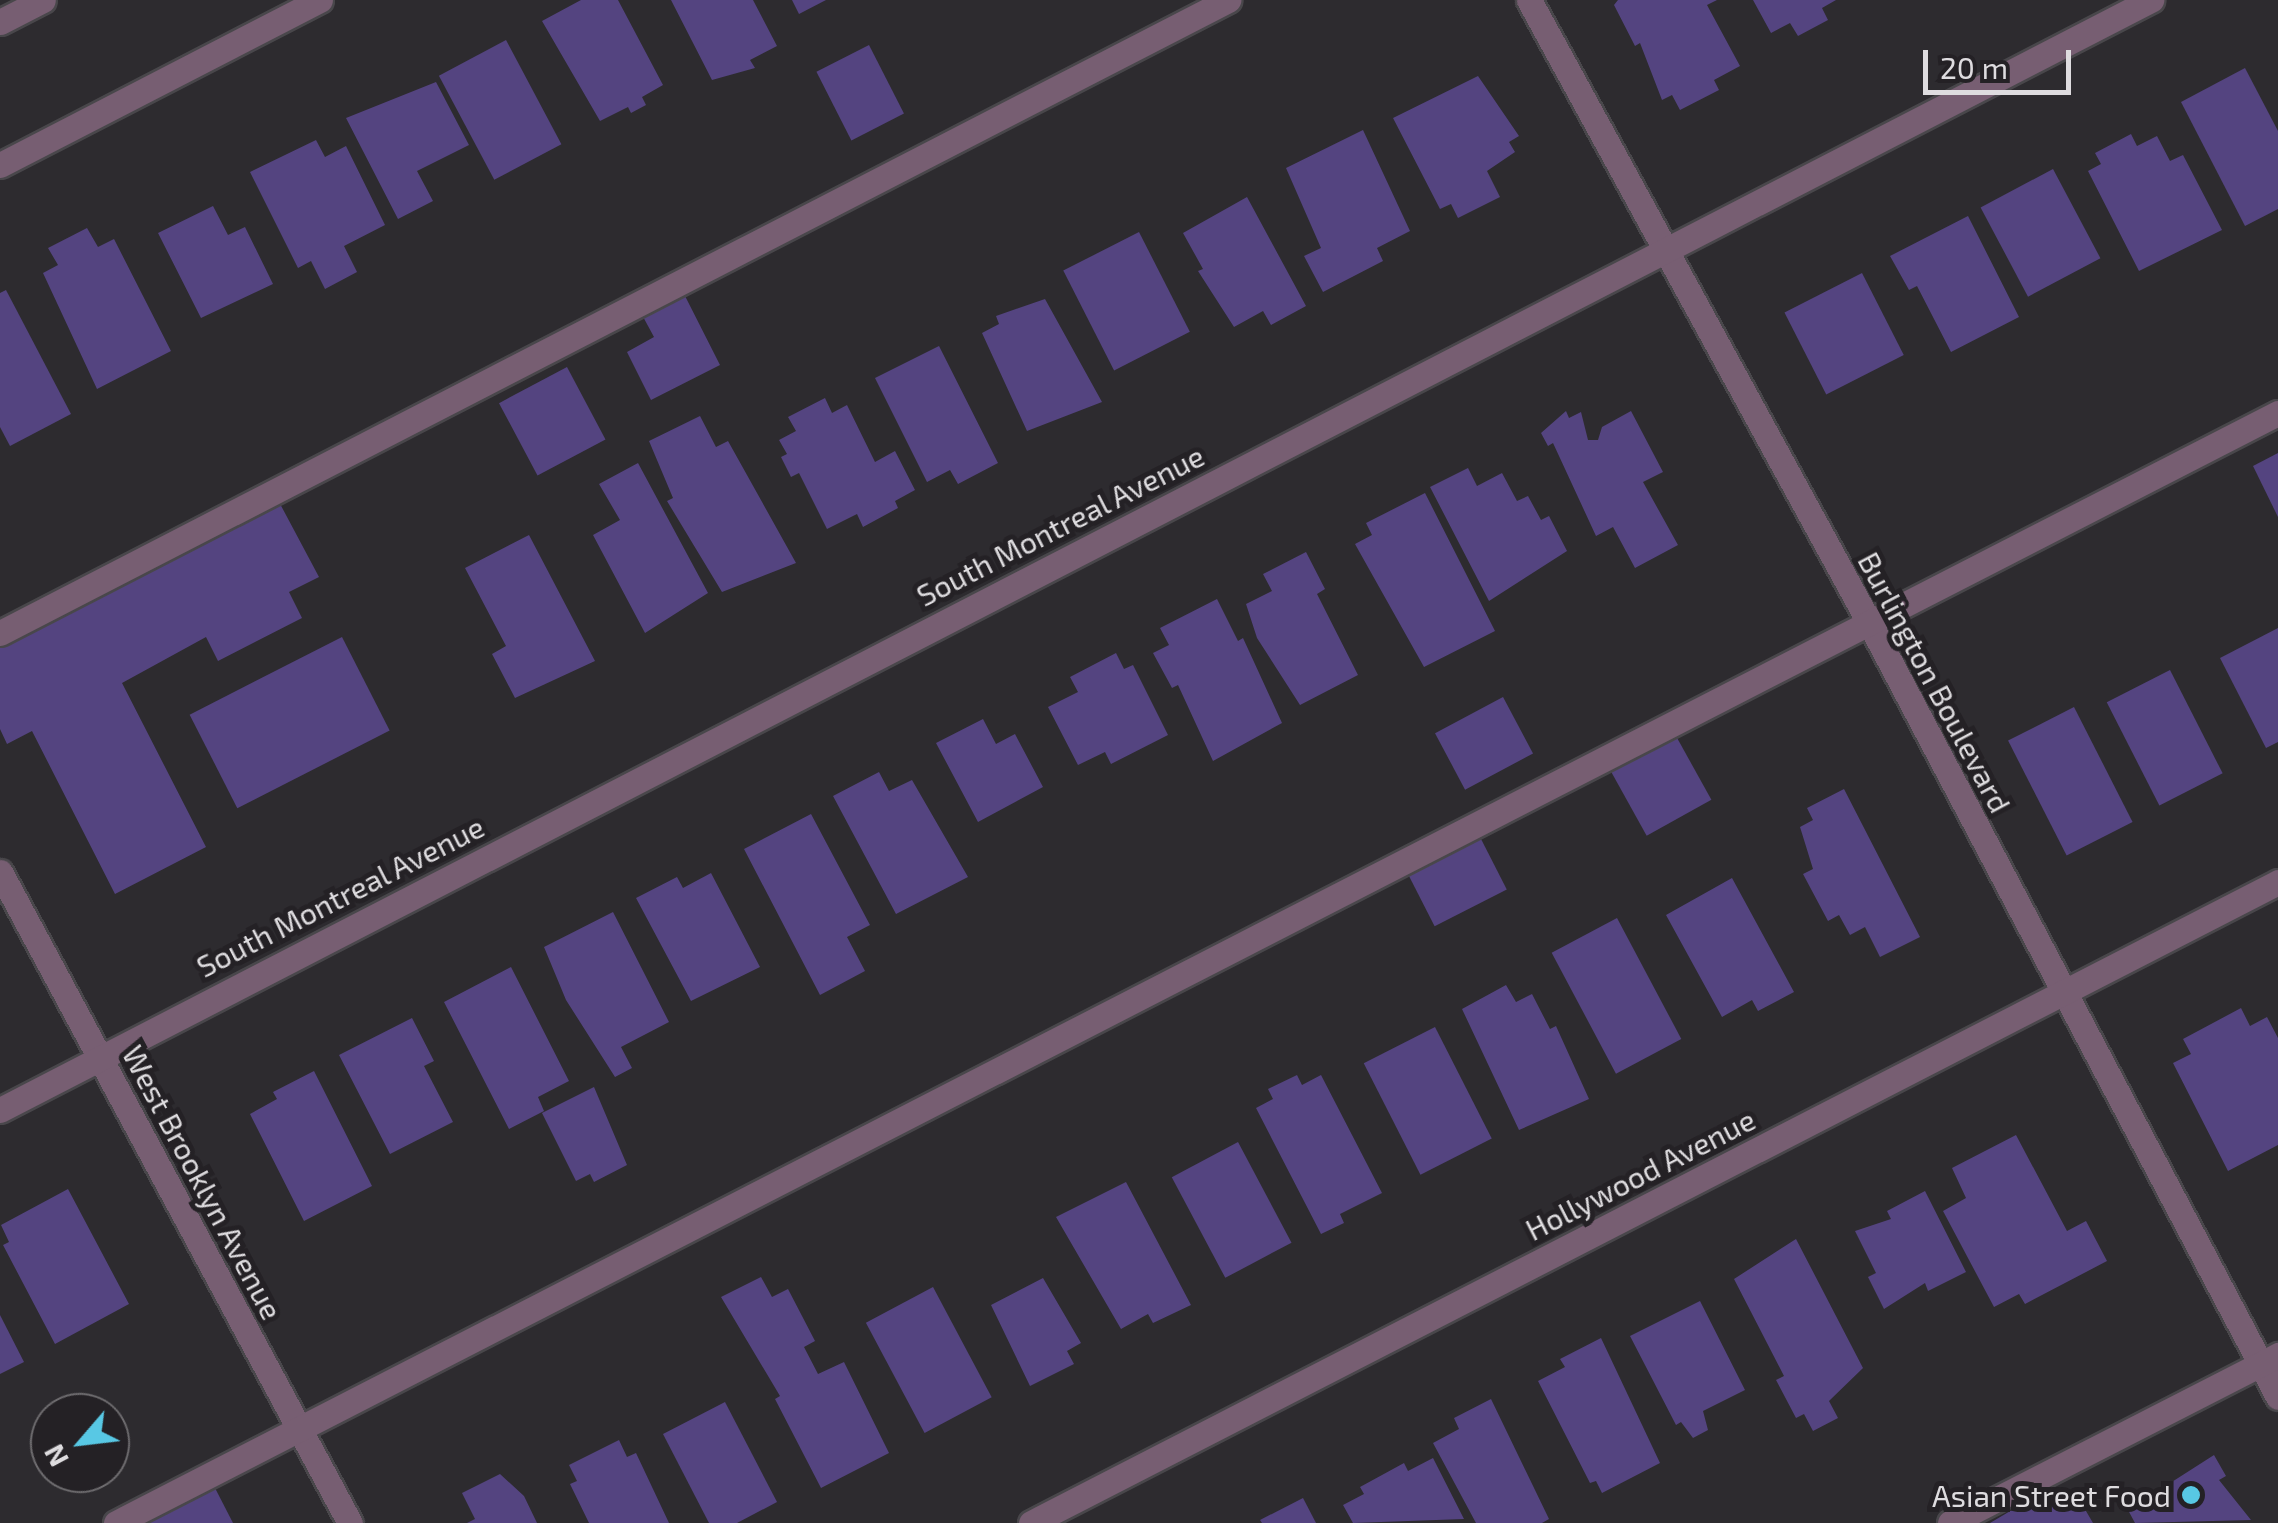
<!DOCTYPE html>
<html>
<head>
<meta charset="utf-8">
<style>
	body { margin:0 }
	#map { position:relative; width:2278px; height:1523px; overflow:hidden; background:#2d2b2f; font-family:"Exo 2",sans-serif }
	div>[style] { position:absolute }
	.building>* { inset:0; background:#544480; transform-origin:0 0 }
	.roads { filter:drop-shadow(2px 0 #49474b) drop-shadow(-2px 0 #49474b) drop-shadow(0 2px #49474b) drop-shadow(0 -2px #49474b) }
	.minor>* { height:25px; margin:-12.5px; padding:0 12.5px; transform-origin:12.5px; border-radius:12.5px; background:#775e72 }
	.dots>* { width:28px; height:28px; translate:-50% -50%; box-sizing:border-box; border:5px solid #242125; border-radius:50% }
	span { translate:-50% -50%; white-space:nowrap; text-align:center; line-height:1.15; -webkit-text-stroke:10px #242125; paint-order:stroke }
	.street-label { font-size:30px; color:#dedcdf }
	.poi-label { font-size:30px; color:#dedcdf }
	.right { translate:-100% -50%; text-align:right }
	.north { position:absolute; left:30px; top:1393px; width:100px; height:100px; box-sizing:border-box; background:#242125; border:2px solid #6e6c6f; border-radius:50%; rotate:242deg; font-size:28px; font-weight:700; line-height:40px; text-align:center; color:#dedcdf }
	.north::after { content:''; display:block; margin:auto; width:35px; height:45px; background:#58c8e4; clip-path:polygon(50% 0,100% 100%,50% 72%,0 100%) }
	.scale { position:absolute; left:1923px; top:50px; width:148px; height:45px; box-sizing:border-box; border:5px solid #dedcdf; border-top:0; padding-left:12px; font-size:30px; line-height:35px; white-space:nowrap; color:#dedcdf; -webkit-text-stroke:8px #242125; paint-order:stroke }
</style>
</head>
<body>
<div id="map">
	<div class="building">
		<div style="clip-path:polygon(581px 0,618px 0,663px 85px,642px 97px,646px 105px,631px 113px,628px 107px,600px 121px,542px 21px)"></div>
		<div style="clip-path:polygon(671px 0,753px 0,777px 46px,750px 60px,755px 68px,712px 80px)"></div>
		<div style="clip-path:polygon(792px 0,826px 0,799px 14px)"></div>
		<div style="clip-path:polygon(1618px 0,1717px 0,1707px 5px,1740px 66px,1714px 80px,1719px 90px,1680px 110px,1672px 95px,1662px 100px,1640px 43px,1635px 46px,1614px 5px)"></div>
		<div style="clip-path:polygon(1753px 0,1836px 0,1822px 8px,1828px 20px,1798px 36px,1790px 23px,1771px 33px)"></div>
		<div style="left:506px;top:40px;width:118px;height:76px;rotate:62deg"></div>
		<div style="left:869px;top:45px;width:77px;height:59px;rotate:63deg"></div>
		<div style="clip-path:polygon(2245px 68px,2278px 131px,2278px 209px,2245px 226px,2181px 102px)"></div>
		<div style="clip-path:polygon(1478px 76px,1519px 136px,1509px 142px,1515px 152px,1487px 171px,1500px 197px,1458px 218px,1451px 204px,1440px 209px,1393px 118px)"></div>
		<div style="clip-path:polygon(436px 82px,469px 145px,417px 171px,433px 201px,398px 219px,346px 118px)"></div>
		<div style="clip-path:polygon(1363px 130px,1410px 231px,1377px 248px,1383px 261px,1323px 292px,1304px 256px,1321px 248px,1286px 168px)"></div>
		<div style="clip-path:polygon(2131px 134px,2137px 146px,2157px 136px,2170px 161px,2183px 155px,2222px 230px,2139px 271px,2088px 171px,2101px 164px,2095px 153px)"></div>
		<div style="clip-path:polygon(316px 140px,325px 157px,346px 146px,385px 225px,344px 246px,357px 272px,325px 289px,311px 261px,298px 268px,250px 172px)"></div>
		<div style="left:2053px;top:169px;width:101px;height:82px;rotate:62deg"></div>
		<div style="clip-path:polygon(1247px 197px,1306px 306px,1271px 325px,1263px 311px,1234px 327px,1198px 271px,1203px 269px,1183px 233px)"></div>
		<div style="clip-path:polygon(213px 206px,228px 235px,245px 227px,273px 284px,201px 318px,158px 233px)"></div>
		<div style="clip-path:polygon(1968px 216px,2019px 317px,1951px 352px,1917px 286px,1909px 290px,1890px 256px)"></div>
		<div style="clip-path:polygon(87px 228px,98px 247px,114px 239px,171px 351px,97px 389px,43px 273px,58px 265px,48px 248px)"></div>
		<div style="left:1139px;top:232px;width:112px;height:85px;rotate:63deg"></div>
		<div style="left:1862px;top:273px;width:92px;height:87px;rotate:63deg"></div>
		<div style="clip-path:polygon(6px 290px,71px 414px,10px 446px,0 427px,0 293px)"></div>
		<div style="clip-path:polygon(683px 292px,720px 365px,651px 400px,627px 352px,654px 337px,641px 313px)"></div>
		<div style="clip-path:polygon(1045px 299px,1102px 402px,1027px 431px,982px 333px,999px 324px,996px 316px)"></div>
		<div style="clip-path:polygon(939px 346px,998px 463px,958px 484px,950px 470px,927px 482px,875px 378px)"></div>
		<div style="left:567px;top:367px;width:82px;height:77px;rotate:62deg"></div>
		<div style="clip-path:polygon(825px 398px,832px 413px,847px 405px,875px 462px,895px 451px,915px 490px,895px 501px,898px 508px,863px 527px,857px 514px,827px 529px,799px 473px,791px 477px,781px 457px,787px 454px,779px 440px,796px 431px,788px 417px)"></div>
		<div style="clip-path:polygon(1566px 411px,1569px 418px,1581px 412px,1588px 440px,1598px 440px,1602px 427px,1631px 411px,1663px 472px,1643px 482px,1678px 545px,1635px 568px,1613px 527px,1596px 536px,1553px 443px,1548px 446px,1541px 433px)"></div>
		<div style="clip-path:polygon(700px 416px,716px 447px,728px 441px,796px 563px,722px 592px,667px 501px,673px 498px,649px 441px)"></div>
		<div style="clip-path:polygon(2278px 453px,2278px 517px,2253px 466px)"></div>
		<div style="clip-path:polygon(638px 463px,708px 593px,645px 633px,593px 535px,620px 520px,599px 484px)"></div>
		<div style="clip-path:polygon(1468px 468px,1477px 486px,1502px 473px,1517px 501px,1528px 496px,1541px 520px,1549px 516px,1567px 551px,1489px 601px,1430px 487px)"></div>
		<div style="clip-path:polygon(1425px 493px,1495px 631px,1424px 667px,1355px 544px,1372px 535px,1366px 523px)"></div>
		<div style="clip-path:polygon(278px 500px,319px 577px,289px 592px,302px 618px,218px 661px,206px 637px,122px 683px,206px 847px,115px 894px,32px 731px,7px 744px,0 729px,0 648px)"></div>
		<div style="clip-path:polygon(529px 535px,595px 661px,515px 698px,492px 654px,506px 646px,465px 568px)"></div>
		<div style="clip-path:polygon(1306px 552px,1325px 589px,1317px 594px,1358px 675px,1300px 705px,1257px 638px,1246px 604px,1272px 591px,1263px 574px)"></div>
		<div style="clip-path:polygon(1217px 599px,1238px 641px,1243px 638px,1282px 723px,1213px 761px,1178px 685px,1172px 688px,1153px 653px,1169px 645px,1160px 628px)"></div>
		<div style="clip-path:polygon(2278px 628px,2278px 742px,2266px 748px,2220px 658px)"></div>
		<div style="left:342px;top:637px;width:105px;height:171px;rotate:63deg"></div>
		<div style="clip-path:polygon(1116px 653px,1124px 669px,1133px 665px,1168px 735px,1111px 764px,1105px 752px,1078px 765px,1048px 707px,1078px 692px,1070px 677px)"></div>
		<div style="left:2170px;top:670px;width:116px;height:71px;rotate:63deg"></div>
		<div style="left:1503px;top:697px;width:64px;height:77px;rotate:62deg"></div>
		<div style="left:2074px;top:707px;width:129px;height:74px;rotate:63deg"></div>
		<div style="clip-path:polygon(983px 719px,996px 744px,1015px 734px,1043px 787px,978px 822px,936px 743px)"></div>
		<div style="left:1676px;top:736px;width:73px;height:74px;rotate:61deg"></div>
		<div style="clip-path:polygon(879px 772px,889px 791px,912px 780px,968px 877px,896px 914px,833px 796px)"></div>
		<div style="clip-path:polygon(1844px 789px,1920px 937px,1880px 957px,1865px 927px,1850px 935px,1839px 915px,1828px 921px,1803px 874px,1813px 869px,1800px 827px,1813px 820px,1807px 808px)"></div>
		<div style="clip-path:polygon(811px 814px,870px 925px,847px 937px,865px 971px,820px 995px,744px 849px)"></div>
		<div style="left:1480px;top:837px;width:59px;height:81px;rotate:63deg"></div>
		<div style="clip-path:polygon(711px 873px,760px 967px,691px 1001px,636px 898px,677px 877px,683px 888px)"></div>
		<div style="clip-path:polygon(1732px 878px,1794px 992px,1758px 1011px,1752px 1000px,1722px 1017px,1666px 915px)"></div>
		<div style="clip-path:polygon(613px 912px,669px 1022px,621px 1047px,632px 1068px,615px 1077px,566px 1000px,544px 947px)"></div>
		<div style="left:1617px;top:918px;width:137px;height:74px;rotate:62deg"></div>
		<div style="clip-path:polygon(511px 967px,569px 1081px,538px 1097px,544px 1111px,509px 1129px,444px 1002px)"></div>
		<div style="clip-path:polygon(1506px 985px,1516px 1002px,1532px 994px,1550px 1029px,1556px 1026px,1589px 1099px,1519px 1130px,1462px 1009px)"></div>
		<div style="clip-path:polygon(2241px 1008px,2250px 1026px,2267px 1017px,2278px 1038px,2278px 1145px,2228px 1171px,2173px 1063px,2191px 1054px,2183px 1039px)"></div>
		<div style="clip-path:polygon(412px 1018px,434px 1061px,424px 1066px,453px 1122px,390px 1154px,339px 1055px)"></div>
		<div style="left:1435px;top:1027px;width:125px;height:80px;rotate:63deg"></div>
		<div style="clip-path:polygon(314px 1071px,372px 1186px,304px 1221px,250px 1114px,277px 1099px,273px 1092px)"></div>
		<div style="clip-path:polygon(1297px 1075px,1302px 1085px,1321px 1075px,1382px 1193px,1340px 1214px,1344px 1223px,1321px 1234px,1256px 1108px,1273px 1099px,1268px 1089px)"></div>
		<div style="clip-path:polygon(594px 1087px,627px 1165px,594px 1182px,590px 1174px,576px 1181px,542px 1113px)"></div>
		<div style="clip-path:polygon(2016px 1135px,2067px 1231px,2086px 1221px,2107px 1261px,2025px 1304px,2019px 1294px,1994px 1307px,1943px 1211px,1966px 1198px,1952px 1168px)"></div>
		<div style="left:1238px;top:1142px;width:114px;height:75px;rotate:62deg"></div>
		<div style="clip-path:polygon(1126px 1182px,1191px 1305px,1153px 1323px,1148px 1314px,1121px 1329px,1056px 1217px)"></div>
		<div style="clip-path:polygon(68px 1189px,129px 1304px,55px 1344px,3px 1245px,9px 1242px,1px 1225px)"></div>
		<div style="clip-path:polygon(1925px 1191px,1966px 1272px,1928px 1291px,1925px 1283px,1884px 1309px,1868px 1277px,1876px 1273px,1855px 1231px,1891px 1219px,1887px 1211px)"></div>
		<div style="clip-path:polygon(1796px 1239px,1863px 1368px,1829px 1401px,1838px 1418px,1813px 1431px,1804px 1414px,1796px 1418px,1776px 1380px,1784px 1376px,1734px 1279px)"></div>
		<div style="clip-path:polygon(761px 1277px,772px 1297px,788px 1289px,815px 1341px,804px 1347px,818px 1374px,844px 1362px,889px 1453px,821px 1488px,775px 1399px,780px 1396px,721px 1297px)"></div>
		<div style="clip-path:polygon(1043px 1278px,1081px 1343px,1067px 1351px,1074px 1364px,1030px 1386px,991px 1305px)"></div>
		<div style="left:933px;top:1287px;width:125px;height:76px;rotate:62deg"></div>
		<div style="clip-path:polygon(1700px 1301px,1745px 1390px,1703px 1411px,1708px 1430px,1693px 1438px,1681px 1422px,1676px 1425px,1630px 1336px)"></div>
		<div style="clip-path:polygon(0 1315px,24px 1362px,0 1374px)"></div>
		<div style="clip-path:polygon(1601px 1338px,1660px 1463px,1602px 1493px,1596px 1481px,1590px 1483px,1538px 1381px,1565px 1367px,1560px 1359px)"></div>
		<div style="clip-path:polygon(1491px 1399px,1549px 1519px,1542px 1523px,1476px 1523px,1433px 1443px,1459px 1429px,1454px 1418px)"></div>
		<div style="clip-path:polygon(725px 1402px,777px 1502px,737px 1523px,709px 1523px,663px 1434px)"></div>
		<div style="clip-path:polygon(619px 1440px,627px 1457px,636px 1453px,669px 1523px,589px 1523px,570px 1484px,577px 1481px,569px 1465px)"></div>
		<div style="clip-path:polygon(2214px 1455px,2226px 1476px,2219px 1480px,2251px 1520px,2135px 1523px,2128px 1510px)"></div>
		<div style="clip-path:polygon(1433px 1458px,1464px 1519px,1353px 1523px,1343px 1505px,1364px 1494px,1360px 1487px,1404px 1463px,1408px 1471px)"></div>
		<div style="clip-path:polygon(500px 1474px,524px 1496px,537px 1523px,467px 1523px,475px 1519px,462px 1493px)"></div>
		<div style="clip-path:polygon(215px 1488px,233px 1523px,145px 1523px)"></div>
		<div style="clip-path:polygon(2049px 1488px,2062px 1509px,2079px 1499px,2093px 1523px,1990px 1523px)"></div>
		<div style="clip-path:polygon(1303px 1498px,1316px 1523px,1262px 1523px,1260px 1520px)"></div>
	</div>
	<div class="roads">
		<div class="minor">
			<div style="left:1529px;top:0;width:711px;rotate:61.34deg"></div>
			<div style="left:1870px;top:624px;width:874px;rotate:62.17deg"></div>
			<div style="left:0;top:22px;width:48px;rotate:-27.1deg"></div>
			<div style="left:0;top:165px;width:360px;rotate:-27.3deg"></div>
			<div style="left:0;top:633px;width:1382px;rotate:-27.27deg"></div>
			<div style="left:0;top:872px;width:739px;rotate:61.74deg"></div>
			<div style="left:0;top:1110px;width:2421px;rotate:-27.3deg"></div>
			<div style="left:116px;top:1523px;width:2430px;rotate:-27.18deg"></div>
			<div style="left:1031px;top:1523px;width:1402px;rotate:-27.2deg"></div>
			<div style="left:1950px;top:1523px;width:369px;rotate:-27.1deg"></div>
		</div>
	</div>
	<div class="dots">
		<div style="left:2191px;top:1495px;background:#58c8e4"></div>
	</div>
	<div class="street-label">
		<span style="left:1060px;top:525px;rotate:-27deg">South Montreal Avenue</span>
		<span style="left:1935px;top:682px;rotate:62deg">Burlington Boulevard</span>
		<span style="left:340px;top:896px;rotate:-27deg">South Montreal Avenue</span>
		<span style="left:1640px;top:1174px;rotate:-27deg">Hollywood Avenue</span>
		<span style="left:203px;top:1182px;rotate:62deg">West Brooklyn Avenue</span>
	</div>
	<div class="poi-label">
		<span class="right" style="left:2171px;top:1495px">Asian Street Food</span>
	</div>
	<div class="north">N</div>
	<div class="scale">20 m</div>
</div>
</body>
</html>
